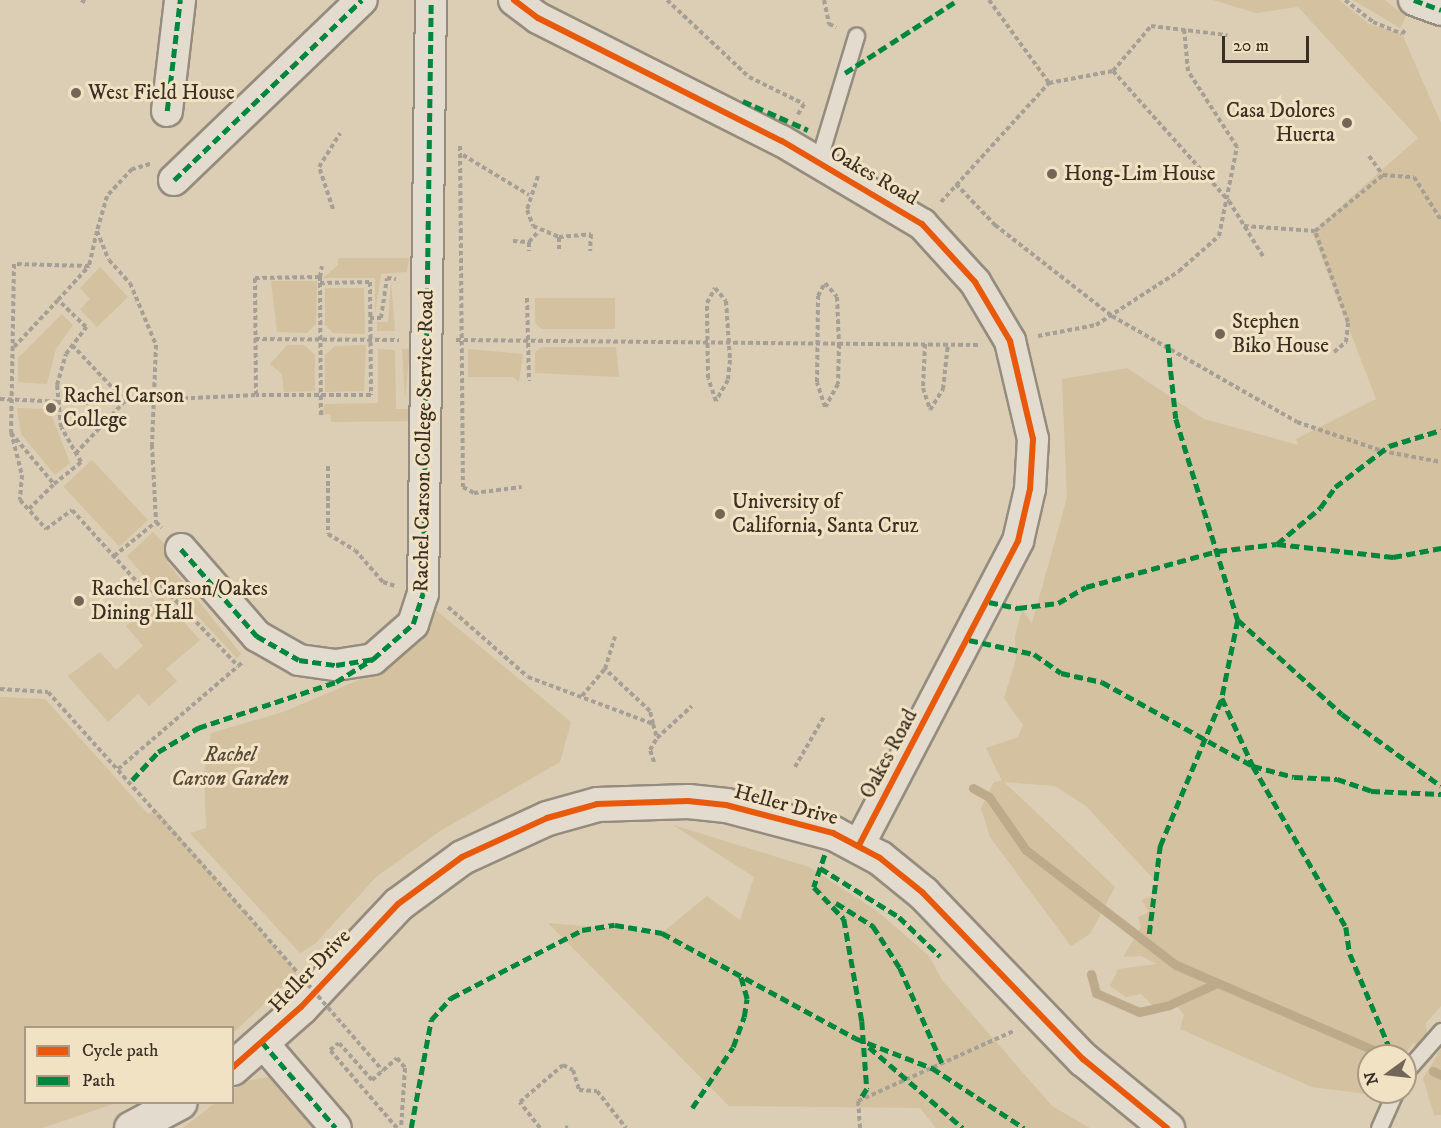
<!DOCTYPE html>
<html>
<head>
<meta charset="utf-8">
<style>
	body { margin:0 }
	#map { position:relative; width:1441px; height:1128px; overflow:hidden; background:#dbceb4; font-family:"IM FELL DW Pica",serif }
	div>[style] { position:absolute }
	.green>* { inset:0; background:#d3c19f; transform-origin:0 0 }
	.stream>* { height:9px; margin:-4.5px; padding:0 4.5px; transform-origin:4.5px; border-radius:4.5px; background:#bcaa8b }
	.path>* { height:4px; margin-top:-2px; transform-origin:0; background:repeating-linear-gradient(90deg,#a59f95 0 4.5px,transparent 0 7.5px) }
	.roads { filter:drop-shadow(2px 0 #958c7d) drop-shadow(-2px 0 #958c7d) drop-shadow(0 2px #958c7d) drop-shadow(0 -2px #958c7d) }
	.service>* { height:15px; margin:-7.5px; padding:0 7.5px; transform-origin:7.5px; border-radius:7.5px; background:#e2dbce }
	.minor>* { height:30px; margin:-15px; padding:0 15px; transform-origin:15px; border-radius:15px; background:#e2dbce }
	.secondary>* { height:33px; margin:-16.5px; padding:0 16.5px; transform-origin:16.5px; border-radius:16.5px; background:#e2dbce }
	.path-bridge>* { height:4px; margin-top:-2px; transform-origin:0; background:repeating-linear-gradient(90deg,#a59f95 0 4.5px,transparent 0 7.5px) }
	.quiet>* { height:4.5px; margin-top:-2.25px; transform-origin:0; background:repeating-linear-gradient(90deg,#00873e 0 9px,transparent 0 13.5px) }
	.cycleway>* { height:6px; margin:-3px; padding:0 3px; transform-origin:3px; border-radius:3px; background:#e8590c }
	.dots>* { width:16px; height:16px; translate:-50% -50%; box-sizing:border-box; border:3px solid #f2e2c4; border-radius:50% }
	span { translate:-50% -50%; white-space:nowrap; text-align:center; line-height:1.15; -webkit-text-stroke:6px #f2e2c4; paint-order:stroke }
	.poi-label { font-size:21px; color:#392f25 }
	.left { translate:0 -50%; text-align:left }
	.right { translate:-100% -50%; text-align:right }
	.street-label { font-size:21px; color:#392f25 }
	.park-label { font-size:21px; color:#574a3a; font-style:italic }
	.legend { position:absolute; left:24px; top:1026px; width:210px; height:78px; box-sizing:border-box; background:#f2e2c4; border:2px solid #a89a84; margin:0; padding:8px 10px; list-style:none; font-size:18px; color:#392f25 }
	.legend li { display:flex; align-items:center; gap:12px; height:30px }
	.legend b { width:30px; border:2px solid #a89a84 }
	.north { position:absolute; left:1357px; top:1044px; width:60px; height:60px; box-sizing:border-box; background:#f2e2c4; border:2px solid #a89a84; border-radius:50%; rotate:255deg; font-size:16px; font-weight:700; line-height:24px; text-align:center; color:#392f25 }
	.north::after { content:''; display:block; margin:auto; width:21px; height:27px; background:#726757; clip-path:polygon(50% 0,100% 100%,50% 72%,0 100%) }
	.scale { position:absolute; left:1222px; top:36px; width:87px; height:27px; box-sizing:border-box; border:3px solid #392f25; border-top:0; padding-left:8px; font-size:18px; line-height:21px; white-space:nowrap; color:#392f25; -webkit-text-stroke:4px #f2e2c4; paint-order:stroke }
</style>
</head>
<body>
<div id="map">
	<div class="green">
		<div style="clip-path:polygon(1213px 0,1339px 0,1369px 24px,1402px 34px,1441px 123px,1441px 1006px,1426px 1023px,1427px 1038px,1419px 1047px,1413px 1043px,1404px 1056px,1369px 1056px,1369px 1092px,1377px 1092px,1374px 1095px,1312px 1087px,1180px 1029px,1184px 1015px,1178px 1007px,1159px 1012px,1141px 994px,1126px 997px,1110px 986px,1118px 969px,1157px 964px,1141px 956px,1123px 957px,1141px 927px,1138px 917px,1149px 912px,1142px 900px,1152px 896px,1157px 883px,1086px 806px,1055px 786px,1004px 782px,1115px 887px,1090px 934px,1071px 946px,990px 837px,981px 808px,994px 782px,1002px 781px,986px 748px,1018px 737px,1023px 725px,1004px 698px,1016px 659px,1015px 636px,1022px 610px,1032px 623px,1067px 498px,1062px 379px,1127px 368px,1204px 419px,1298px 445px,1296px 439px,1376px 399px,1312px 232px,1418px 138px,1298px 7px,1256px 13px)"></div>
		<div style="clip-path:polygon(1353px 0,1385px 0,1406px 17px,1400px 28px)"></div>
		<div style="clip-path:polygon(338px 258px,409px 258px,407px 272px,381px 274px,375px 313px,375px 278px,323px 278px,338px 265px)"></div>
		<div style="clip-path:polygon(100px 267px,128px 297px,97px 327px,80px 309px,90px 299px,80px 288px)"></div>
		<div style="clip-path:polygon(271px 281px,317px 281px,316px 324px,307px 333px,277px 332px)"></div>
		<div style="clip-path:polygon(391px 281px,395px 331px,377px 331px,377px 322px,388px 322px)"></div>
		<div style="clip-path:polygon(325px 288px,364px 288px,365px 334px,333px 333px,325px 325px)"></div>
		<div style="clip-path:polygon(535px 298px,615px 298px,615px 329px,542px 329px,535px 323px)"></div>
		<div style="clip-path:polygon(62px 314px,73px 325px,56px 349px,47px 384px,18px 382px,18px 358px)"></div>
		<div style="clip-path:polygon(287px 345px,304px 345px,315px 355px,315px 391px,284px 392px,282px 374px,270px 364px)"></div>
		<div style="clip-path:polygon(366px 345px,364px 391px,325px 392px,325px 355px,335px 346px)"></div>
		<div style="clip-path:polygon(542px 347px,616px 347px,619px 377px,535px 373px,535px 352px)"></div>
		<div style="clip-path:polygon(378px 349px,395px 350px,396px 409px,414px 409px,421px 421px,331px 422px,330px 414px,321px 415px,325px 404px,378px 403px)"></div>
		<div style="clip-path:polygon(402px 349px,420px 349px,421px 358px,409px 358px,405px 399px)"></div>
		<div style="clip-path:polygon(468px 349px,523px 354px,519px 382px,513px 377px,468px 377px)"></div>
		<div style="clip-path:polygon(17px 408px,49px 409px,70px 463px,55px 475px,21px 434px)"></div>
		<div style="left:92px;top:460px;width:82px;height:39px;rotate:47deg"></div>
		<div style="clip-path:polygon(153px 532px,172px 552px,167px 562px,241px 654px,237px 658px,160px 576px,151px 584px,127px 556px)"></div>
		<div style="clip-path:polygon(161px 596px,200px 640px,166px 669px,177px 681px,149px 706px,138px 694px,108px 722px,68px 676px,100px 652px,116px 670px,143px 646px,126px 626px)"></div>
		<div style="clip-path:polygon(431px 606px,571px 722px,560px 762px,440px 831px,376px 877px,315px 944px,300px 953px,190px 833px,206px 828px,204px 773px,211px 733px,286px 711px,361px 679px,400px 654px)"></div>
		<div style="clip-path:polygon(0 697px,45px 699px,148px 814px,157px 810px,297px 973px,233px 1033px,232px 1028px,26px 1028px,26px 1102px,116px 1103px,43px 1128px,0 1128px)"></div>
		<div style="clip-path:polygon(673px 825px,809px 867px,877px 911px,929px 956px,942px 980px,1052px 1106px,1090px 1128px,936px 1128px,920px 1108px,729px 1106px,548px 923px,662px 933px,707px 896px,740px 920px,754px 877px)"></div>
		<div style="clip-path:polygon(1441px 1049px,1441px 1115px,1434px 1115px,1423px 1078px)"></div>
		<div style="clip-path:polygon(267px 1077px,280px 1082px,323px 1128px,183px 1128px,215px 1103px,232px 1102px,233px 1090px,246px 1081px)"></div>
	</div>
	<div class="stream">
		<div style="left:973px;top:788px;width:18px;rotate:29deg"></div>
		<div style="left:989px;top:797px;width:65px;rotate:55.1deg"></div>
		<div style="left:1026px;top:850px;width:189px;rotate:37.5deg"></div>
		<div style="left:1176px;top:965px;width:230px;rotate:23.3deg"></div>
		<div style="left:1091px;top:974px;width:20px;rotate:75deg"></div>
		<div style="left:1096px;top:993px;width:47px;rotate:23.8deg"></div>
		<div style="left:1139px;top:1012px;width:31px;rotate:-13deg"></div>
		<div style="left:1169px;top:1005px;width:53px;rotate:-24.6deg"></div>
		<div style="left:1433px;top:1071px;width:9px;rotate:27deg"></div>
	</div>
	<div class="path">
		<div style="left:81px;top:0;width:7px;rotate:27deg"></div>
		<div style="left:667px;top:0;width:112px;rotate:43.2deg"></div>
		<div style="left:749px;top:77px;width:61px;rotate:26.1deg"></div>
		<div style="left:804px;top:104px;width:14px;rotate:120deg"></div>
		<div style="left:824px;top:0;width:25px;rotate:78deg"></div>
		<div style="left:829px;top:24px;width:8px;rotate:23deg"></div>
		<div style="left:989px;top:0;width:102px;rotate:54.1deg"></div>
		<div style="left:1049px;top:83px;width:65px;rotate:-10.6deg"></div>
		<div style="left:1113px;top:71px;width:174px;rotate:48.3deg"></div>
		<div style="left:1229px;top:201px;width:67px;rotate:58.4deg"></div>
		<div style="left:1345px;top:0;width:36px;rotate:38deg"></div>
		<div style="left:1373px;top:22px;width:31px;rotate:22deg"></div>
		<div style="left:1402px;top:34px;width:6px;rotate:-51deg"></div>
		<div style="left:1113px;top:71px;width:59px;rotate:-49.8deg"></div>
		<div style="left:1151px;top:26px;width:77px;rotate:6.8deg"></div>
		<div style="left:460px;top:146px;width:341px;rotate:89.5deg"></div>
		<div style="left:463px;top:487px;width:13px;rotate:29deg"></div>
		<div style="left:474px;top:493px;width:48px;rotate:-7.1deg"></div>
		<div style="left:463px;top:155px;width:77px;rotate:31.2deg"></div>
		<div style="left:1369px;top:156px;width:24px;rotate:54deg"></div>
		<div style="left:1383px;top:175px;width:31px;rotate:4deg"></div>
		<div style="left:1414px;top:177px;width:51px;rotate:57.9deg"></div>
		<div style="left:150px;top:164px;width:19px;rotate:164deg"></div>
		<div style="left:132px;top:169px;width:37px;rotate:133deg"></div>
		<div style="left:107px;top:196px;width:36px;rotate:106deg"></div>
		<div style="left:97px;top:231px;width:31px;rotate:68deg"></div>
		<div style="left:109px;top:260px;width:31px;rotate:48deg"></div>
		<div style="left:130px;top:283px;width:67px;rotate:67.2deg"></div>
		<div style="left:156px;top:345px;width:100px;rotate:92.3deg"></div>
		<div style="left:152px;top:445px;width:77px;rotate:87deg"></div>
		<div style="left:156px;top:522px;width:8px;rotate:45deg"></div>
		<div style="left:538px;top:176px;width:36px;rotate:108deg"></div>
		<div style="left:527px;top:210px;width:17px;rotate:69deg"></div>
		<div style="left:533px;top:226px;width:28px;rotate:23deg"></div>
		<div style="left:559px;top:237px;width:14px;rotate:90deg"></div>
		<div style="left:956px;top:184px;width:57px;rotate:46.4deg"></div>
		<div style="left:995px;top:225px;width:148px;rotate:37.9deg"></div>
		<div style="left:1112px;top:316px;width:213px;rotate:29.8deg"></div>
		<div style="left:1297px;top:422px;width:90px;rotate:18.8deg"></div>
		<div style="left:1382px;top:451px;width:60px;rotate:10.6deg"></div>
		<div style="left:941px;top:202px;width:161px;rotate:-47.8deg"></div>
		<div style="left:333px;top:209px;width:44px;rotate:-108.4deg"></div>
		<div style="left:319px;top:167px;width:40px;rotate:-58deg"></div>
		<div style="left:1244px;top:226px;width:71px;rotate:4deg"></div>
		<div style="left:97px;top:231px;width:36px;rotate:103deg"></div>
		<div style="left:89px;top:266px;width:75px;rotate:-178.5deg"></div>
		<div style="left:14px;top:264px;width:168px;rotate:91deg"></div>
		<div style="left:11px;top:432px;width:44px;rotate:75.7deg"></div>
		<div style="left:22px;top:475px;width:25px;rotate:95deg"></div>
		<div style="left:20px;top:500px;width:39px;rotate:48deg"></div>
		<div style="left:46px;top:529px;width:32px;rotate:-36deg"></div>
		<div style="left:72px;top:510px;width:113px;rotate:47.9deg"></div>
		<div style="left:148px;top:594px;width:16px;rotate:-40deg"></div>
		<div style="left:160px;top:584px;width:113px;rotate:46.4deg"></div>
		<div style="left:238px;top:666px;width:6px;rotate:-39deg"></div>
		<div style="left:559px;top:237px;width:32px;rotate:-5deg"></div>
		<div style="left:591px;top:234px;width:17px;rotate:93deg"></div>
		<div style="left:513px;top:241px;width:16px;rotate:4deg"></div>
		<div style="left:529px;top:242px;width:9px;rotate:90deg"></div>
		<div style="left:529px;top:242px;width:15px;rotate:-48deg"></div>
		<div style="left:320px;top:277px;width:6px;rotate:90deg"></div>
		<div style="left:320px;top:283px;width:50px;rotate:-1.1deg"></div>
		<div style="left:370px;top:282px;width:113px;rotate:89.5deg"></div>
		<div style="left:371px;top:395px;width:115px;rotate:180deg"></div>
		<div style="left:256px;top:395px;width:117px;rotate:-90.5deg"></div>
		<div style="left:255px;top:278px;width:65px;rotate:-0.9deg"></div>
		<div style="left:320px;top:277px;width:11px;rotate:-80deg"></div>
		<div style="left:320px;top:283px;width:132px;rotate:89.6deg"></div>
		<div style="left:825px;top:283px;width:18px;rotate:49deg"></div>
		<div style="left:837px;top:297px;width:47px;rotate:87.6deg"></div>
		<div style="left:839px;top:344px;width:40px;rotate:91.4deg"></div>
		<div style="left:838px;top:384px;width:26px;rotate:119deg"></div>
		<div style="left:825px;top:407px;width:26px;rotate:-108deg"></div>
		<div style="left:817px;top:382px;width:86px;rotate:-89.3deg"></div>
		<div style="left:818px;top:296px;width:15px;rotate:-62deg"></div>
		<div style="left:715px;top:288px;width:17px;rotate:50deg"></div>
		<div style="left:726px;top:301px;width:59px;rotate:86.1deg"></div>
		<div style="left:730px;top:360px;width:20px;rotate:96deg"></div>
		<div style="left:728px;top:380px;width:24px;rotate:120deg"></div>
		<div style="left:716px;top:401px;width:24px;rotate:-109deg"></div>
		<div style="left:708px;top:378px;width:75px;rotate:-90.8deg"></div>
		<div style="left:707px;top:303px;width:17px;rotate:-62deg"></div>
		<div style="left:527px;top:298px;width:83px;rotate:88.6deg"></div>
		<div style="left:370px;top:318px;width:11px"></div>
		<div style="left:381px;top:318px;width:40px;rotate:-81.5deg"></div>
		<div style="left:387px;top:278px;width:9px;rotate:6deg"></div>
		<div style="left:1038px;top:336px;width:59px;rotate:-10.7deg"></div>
		<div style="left:1096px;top:325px;width:99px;rotate:-33deg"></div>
		<div style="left:1179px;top:271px;width:53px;rotate:-41.2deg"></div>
		<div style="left:1219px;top:236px;width:91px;rotate:-78.6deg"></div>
		<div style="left:1237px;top:147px;width:90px;rotate:-122.8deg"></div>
		<div style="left:1188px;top:71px;width:43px;rotate:-95.3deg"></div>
		<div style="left:255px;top:339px;width:144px;rotate:0.4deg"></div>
		<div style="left:456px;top:340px;width:523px;rotate:0.55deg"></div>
		<div style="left:925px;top:344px;width:44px;rotate:92.6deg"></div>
		<div style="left:923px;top:388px;width:23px;rotate:72deg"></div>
		<div style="left:72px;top:345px;width:77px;rotate:46.6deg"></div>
		<div style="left:125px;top:401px;width:73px;rotate:133.3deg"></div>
		<div style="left:14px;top:347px;width:64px;rotate:-46.9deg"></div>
		<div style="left:1334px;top:352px;width:16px;rotate:-40deg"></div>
		<div style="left:1346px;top:342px;width:20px;rotate:-84deg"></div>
		<div style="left:1348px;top:322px;width:97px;rotate:-109.9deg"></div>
		<div style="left:1315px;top:231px;width:88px;rotate:-39.5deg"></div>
		<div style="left:0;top:399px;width:86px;rotate:2.7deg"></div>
		<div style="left:86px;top:403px;width:170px;rotate:-2.7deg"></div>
		<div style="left:930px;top:410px;width:25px;rotate:-58deg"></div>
		<div style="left:943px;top:389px;width:45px;rotate:-83.7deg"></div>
		<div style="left:11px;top:433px;width:67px;rotate:49.9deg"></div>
		<div style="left:54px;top:484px;width:35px;rotate:-39deg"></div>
		<div style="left:81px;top:462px;width:40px;rotate:-119.7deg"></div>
		<div style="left:61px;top:427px;width:42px;rotate:-95.4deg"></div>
		<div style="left:57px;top:385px;width:32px;rotate:-74deg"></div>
		<div style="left:66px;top:354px;width:34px;rotate:-53deg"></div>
		<div style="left:86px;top:327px;width:39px;rotate:-136deg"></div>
		<div style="left:58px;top:300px;width:46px;rotate:-47.6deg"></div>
		<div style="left:328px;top:466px;width:68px;rotate:90deg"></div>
		<div style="left:328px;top:534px;width:31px;rotate:31deg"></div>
		<div style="left:355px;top:550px;width:43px;rotate:48.8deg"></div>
		<div style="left:383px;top:582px;width:13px;rotate:18deg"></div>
		<div style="left:29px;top:509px;width:35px;rotate:-45deg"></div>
		<div style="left:114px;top:556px;width:54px;rotate:-39deg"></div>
		<div style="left:448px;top:607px;width:106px;rotate:41.2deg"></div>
		<div style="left:528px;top:677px;width:134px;rotate:20.6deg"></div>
		<div style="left:653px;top:724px;width:13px;rotate:-103deg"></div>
		<div style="left:650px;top:711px;width:62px;rotate:-137deg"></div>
		<div style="left:605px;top:669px;width:34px;rotate:-73deg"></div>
		<div style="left:0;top:689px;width:48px;rotate:3.6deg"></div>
		<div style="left:48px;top:692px;width:294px;rotate:48.2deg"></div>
		<div style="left:582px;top:696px;width:35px;rotate:-50deg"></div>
		<div style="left:653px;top:724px;width:15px;rotate:74deg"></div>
		<div style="left:657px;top:738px;width:47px;rotate:-42.4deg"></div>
		<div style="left:654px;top:762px;width:13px;rotate:-108deg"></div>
		<div style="left:650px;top:750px;width:14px;rotate:-60deg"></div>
		<div style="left:795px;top:767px;width:60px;rotate:-60deg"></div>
		<div style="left:118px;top:769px;width:158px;rotate:-40.6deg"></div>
		<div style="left:565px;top:1127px;width:3px;rotate:18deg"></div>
		<div style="left:397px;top:1128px;width:103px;rotate:-130.7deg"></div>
		<div style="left:330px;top:1050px;width:11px;rotate:-38deg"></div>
		<div style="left:339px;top:1043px;width:50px;rotate:48.3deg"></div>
		<div style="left:372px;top:1080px;width:33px;rotate:-41deg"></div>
		<div style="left:397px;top:1058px;width:13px;rotate:51deg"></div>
		<div style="left:405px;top:1068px;width:60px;rotate:93.8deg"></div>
		<div style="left:540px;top:1128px;width:33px;rotate:-128deg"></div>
		<div style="left:520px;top:1102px;width:57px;rotate:-40.7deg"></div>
		<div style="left:563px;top:1065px;width:11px;rotate:27deg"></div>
		<div style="left:573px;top:1070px;width:21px;rotate:73deg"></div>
		<div style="left:579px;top:1090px;width:18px;rotate:3deg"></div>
		<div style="left:597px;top:1091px;width:47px;rotate:51.9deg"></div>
		<div style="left:860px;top:1128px;width:27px;rotate:-94deg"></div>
		<div style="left:858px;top:1101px;width:171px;rotate:-24.2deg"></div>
	</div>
	<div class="roads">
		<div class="service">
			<div style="left:818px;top:162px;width:132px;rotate:-73.2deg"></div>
			<div style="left:1405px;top:1072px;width:55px;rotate:-48.7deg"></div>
			<div style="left:1379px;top:1128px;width:39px;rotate:-66deg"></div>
		</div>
		<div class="minor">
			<div style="left:514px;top:0;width:30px;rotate:37deg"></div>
			<div style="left:538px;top:18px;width:273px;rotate:26.8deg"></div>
			<div style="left:782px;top:141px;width:163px;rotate:30.7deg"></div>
			<div style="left:922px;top:224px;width:79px;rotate:47.6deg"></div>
			<div style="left:975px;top:282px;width:69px;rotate:59.3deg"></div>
			<div style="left:1010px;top:341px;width:101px;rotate:76.8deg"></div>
			<div style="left:1033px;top:439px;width:50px;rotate:93.4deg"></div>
			<div style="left:1030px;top:489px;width:53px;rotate:103deg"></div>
			<div style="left:1018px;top:541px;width:343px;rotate:117.6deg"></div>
			<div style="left:1414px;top:0;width:29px;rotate:20deg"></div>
			<div style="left:167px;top:111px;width:112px;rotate:-83.3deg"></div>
			<div style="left:174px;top:180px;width:260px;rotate:-43.8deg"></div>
			<div style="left:181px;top:549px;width:116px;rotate:48.9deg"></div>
			<div style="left:257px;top:636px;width:48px;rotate:29.7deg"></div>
			<div style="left:299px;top:660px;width:37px;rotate:8deg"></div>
			<div style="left:336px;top:665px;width:37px;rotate:-9deg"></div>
			<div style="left:373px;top:659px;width:53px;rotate:-41.2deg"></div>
			<div style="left:413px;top:624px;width:32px;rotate:-72deg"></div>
			<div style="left:423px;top:594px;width:594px;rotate:-89.23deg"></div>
			<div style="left:262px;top:1042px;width:113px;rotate:49.3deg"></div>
		</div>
		<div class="secondary">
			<div style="left:232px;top:1068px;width:92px;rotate:-41.5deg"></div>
			<div style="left:301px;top:1007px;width:141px;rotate:-46.7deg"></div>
			<div style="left:398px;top:904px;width:79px;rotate:-36.3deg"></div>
			<div style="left:462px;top:857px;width:94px;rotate:-24.6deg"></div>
			<div style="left:547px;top:818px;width:52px;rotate:-15.6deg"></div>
			<div style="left:597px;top:804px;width:91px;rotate:-1.9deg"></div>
			<div style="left:688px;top:801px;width:38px;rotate:6deg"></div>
			<div style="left:726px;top:805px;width:111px;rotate:14.7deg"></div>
			<div style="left:833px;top:833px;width:53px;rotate:28deg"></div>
			<div style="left:880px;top:858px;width:55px;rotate:39.1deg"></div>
			<div style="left:923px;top:893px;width:231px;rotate:46.1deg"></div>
			<div style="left:1083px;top:1059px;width:109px;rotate:39.4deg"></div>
			<div style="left:131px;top:1128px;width:55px;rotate:-28deg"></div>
		</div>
	</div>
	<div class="path-bridge">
		<div style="left:244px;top:911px;width:212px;rotate:49deg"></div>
	</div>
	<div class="quiet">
		<div style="left:1414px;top:0;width:29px;rotate:20deg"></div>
		<div style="left:845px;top:73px;width:135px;rotate:-32.9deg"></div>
		<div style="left:743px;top:101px;width:71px;rotate:24deg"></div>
		<div style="left:167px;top:111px;width:112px;rotate:-83.3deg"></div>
		<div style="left:174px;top:180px;width:260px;rotate:-43.8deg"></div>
		<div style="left:1168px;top:344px;width:75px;rotate:83.9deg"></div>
		<div style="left:1176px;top:419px;width:210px;rotate:72.9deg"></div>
		<div style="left:1238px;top:620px;width:140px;rotate:42.1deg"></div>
		<div style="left:1342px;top:714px;width:122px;rotate:36deg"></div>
		<div style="left:1277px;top:544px;width:56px;rotate:-39.9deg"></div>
		<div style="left:1320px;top:508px;width:26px;rotate:-54deg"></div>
		<div style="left:1335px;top:487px;width:68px;rotate:-37.2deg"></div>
		<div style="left:1389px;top:446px;width:54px;rotate:-17.1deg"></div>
		<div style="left:181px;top:549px;width:116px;rotate:48.9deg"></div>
		<div style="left:257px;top:636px;width:48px;rotate:29.7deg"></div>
		<div style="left:299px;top:660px;width:37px;rotate:8deg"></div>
		<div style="left:336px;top:665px;width:37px;rotate:-9deg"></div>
		<div style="left:373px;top:659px;width:53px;rotate:-41.2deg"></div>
		<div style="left:413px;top:624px;width:32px;rotate:-72deg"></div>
		<div style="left:423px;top:594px;width:594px;rotate:-89.23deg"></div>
		<div style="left:989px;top:602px;width:30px;rotate:12deg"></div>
		<div style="left:1018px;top:608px;width:40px;rotate:-7.1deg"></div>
		<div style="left:1058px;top:603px;width:32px;rotate:-30deg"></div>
		<div style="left:1086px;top:587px;width:137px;rotate:-15.3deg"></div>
		<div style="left:1218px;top:551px;width:59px;rotate:-6.8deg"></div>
		<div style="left:1277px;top:544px;width:117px;rotate:6.4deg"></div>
		<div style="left:1393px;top:557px;width:49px;rotate:-10.6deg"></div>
		<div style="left:1238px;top:620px;width:80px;rotate:101.6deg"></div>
		<div style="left:1222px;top:698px;width:75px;rotate:65.5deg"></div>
		<div style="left:1253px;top:766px;width:186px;rotate:60deg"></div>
		<div style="left:1346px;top:927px;width:27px;rotate:82deg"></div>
		<div style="left:1350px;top:954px;width:111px;rotate:67.1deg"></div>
		<div style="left:969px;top:640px;width:66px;rotate:12.2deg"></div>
		<div style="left:1034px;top:654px;width:33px;rotate:35deg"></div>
		<div style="left:1061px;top:673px;width:42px;rotate:12.4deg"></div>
		<div style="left:1102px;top:682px;width:173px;rotate:29.1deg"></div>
		<div style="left:1253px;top:766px;width:42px;rotate:15deg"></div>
		<div style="left:1294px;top:777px;width:43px;rotate:2.7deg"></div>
		<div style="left:1337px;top:779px;width:36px;rotate:19deg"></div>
		<div style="left:1371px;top:791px;width:70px;rotate:2.5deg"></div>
		<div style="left:132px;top:780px;width:38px;rotate:-47deg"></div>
		<div style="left:158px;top:752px;width:47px;rotate:-31deg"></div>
		<div style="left:198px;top:728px;width:145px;rotate:-18.4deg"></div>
		<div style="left:336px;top:682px;width:44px;rotate:-31.9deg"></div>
		<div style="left:825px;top:855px;width:34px;rotate:109deg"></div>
		<div style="left:814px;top:887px;width:44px;rotate:46.8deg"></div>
		<div style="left:844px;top:919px;width:104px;rotate:80deg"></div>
		<div style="left:862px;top:1021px;width:68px;rotate:85.8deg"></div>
		<div style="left:867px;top:1089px;width:13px;rotate:122deg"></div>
		<div style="left:820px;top:868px;width:93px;rotate:31.8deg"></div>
		<div style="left:899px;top:917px;width:57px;rotate:43.6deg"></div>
		<div style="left:836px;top:903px;width:44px;rotate:31.9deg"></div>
		<div style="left:873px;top:926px;width:50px;rotate:57.3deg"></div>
		<div style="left:900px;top:968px;width:104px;rotate:66.1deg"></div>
		<div style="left:1149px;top:934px;width:89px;rotate:-82.9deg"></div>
		<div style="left:1160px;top:846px;width:160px;rotate:-67.3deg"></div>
		<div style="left:262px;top:1042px;width:113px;rotate:49.3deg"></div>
		<div style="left:869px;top:1047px;width:124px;rotate:40.8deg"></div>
		<div style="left:692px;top:1108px;width:73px;rotate:-56.1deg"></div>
		<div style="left:733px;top:1047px;width:32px;rotate:-70deg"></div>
		<div style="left:744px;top:1017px;width:18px;rotate:-81deg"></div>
		<div style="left:747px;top:999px;width:26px;rotate:-106deg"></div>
		<div style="left:411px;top:1128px;width:110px;rotate:-79.5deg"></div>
		<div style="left:431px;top:1020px;width:30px;rotate:-48deg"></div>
		<div style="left:451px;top:998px;width:148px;rotate:-27.4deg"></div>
		<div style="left:582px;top:930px;width:33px;rotate:-9deg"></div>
		<div style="left:615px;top:925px;width:48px;rotate:9.7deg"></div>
		<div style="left:662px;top:933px;width:220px;rotate:28.5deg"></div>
		<div style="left:855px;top:1038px;width:83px;rotate:21.3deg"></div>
		<div style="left:932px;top:1068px;width:110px;rotate:33.1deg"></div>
	</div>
	<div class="cycleway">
		<div style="left:514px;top:0;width:30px;rotate:37deg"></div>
		<div style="left:538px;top:18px;width:273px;rotate:26.8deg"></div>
		<div style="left:782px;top:141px;width:163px;rotate:30.7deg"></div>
		<div style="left:922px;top:224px;width:79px;rotate:47.6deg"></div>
		<div style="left:975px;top:282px;width:69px;rotate:59.3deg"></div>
		<div style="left:1010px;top:341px;width:101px;rotate:76.8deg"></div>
		<div style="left:1033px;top:439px;width:50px;rotate:93.4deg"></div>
		<div style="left:1030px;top:489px;width:53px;rotate:103deg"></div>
		<div style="left:1018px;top:541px;width:343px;rotate:117.6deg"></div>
		<div style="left:232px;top:1068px;width:92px;rotate:-41.5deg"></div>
		<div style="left:301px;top:1007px;width:141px;rotate:-46.7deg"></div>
		<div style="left:398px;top:904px;width:79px;rotate:-36.3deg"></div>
		<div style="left:462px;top:857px;width:94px;rotate:-24.6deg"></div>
		<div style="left:547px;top:818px;width:52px;rotate:-15.6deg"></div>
		<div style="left:597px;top:804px;width:91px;rotate:-1.9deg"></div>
		<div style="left:688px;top:801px;width:38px;rotate:6deg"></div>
		<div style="left:726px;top:805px;width:111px;rotate:14.7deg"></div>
		<div style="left:833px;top:833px;width:53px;rotate:28deg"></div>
		<div style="left:880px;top:858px;width:55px;rotate:39.1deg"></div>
		<div style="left:923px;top:893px;width:231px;rotate:46.1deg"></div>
		<div style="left:1083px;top:1059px;width:109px;rotate:39.4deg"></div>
	</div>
	<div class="dots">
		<div style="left:76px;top:93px;background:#726757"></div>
		<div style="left:1347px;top:123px;background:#726757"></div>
		<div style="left:1052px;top:174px;background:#726757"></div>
		<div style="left:1220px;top:334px;background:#726757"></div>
		<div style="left:51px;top:408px;background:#726757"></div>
		<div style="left:720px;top:514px;background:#726757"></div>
		<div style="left:79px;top:601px;background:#726757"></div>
	</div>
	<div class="poi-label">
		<span class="left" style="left:88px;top:93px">West Field House</span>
		<span class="right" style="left:1335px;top:123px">Casa Dolores<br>Huerta</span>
		<span class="left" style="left:1064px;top:174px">Hong-Lim House</span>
		<span class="left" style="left:1232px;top:334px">Stephen<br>Biko House</span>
		<span class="left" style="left:63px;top:408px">Rachel Carson<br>College</span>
		<span class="left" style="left:732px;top:514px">University of<br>California, Santa Cruz</span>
		<span class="left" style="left:91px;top:601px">Rachel Carson/Oakes<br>Dining Hall</span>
	</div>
	<div class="street-label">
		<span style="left:874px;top:176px;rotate:30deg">Oakes Road</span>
		<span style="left:424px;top:441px;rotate:-89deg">Rachel Carson College Service Road</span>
		<span style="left:889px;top:754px;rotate:-62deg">Oakes Road</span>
		<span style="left:786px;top:805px;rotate:15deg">Heller Drive</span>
		<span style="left:310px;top:971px;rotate:-46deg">Heller Drive</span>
	</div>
	<div class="park-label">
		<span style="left:230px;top:767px">Rachel<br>Carson Garden</span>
	</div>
	<ul class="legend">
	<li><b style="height:8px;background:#e8590c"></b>Cycle path</li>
	<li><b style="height:8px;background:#00873e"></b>Path</li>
	</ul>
	<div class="north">N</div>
	<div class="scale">20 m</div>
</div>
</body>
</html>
